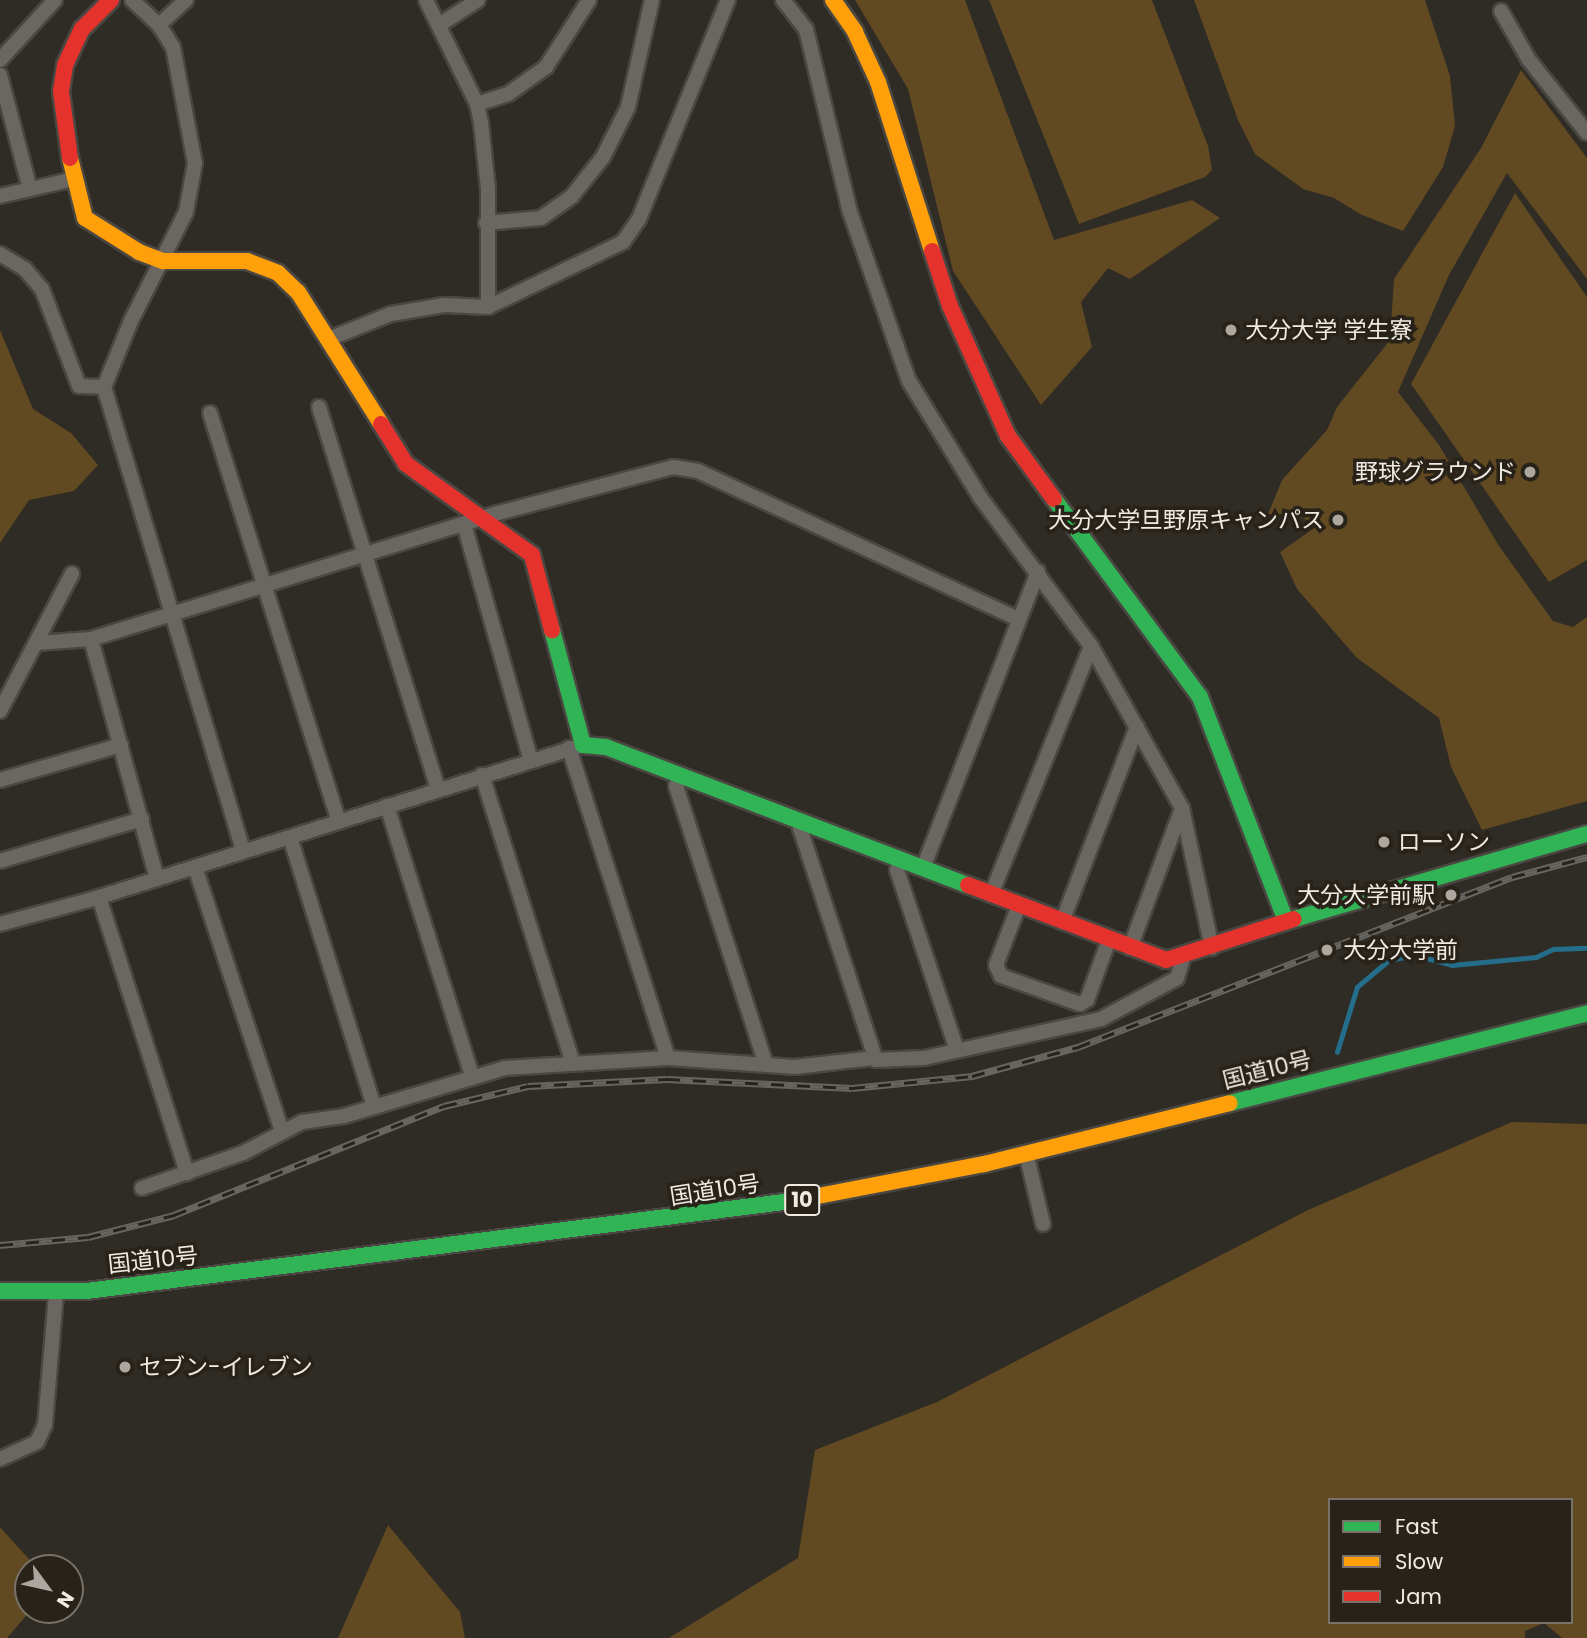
<!DOCTYPE html>
<html>
<head>
<meta charset="utf-8">
<style>
	body { margin:0 }
	#map { position:relative; width:1587px; height:1638px; overflow:hidden; background:#2f2b25; font-family:Poppins,"Noto Sans JP",sans-serif }
	div>[style] { position:absolute }
	.green>* { inset:0; background:#614921 }
	.stream>* { height:4.5px; margin:-2.25px; padding:0 2.25px; transform-origin:2.25px; border-radius:2.25px; background:#256e8b }
	.roads { filter:drop-shadow(2px 0 #4a4742) drop-shadow(-2px 0 #4a4742) drop-shadow(0 2px #4a4742) drop-shadow(0 -2px #4a4742) }
	.street>* { height:14px; margin:-7px; padding:0 7px; transform-origin:7px; border-radius:7px; background:#6a6661 }
	.fast>* { height:16px; margin:-8px; padding:0 8px; transform-origin:8px; border-radius:8px; background:#30b455 }
	.slow>* { height:16px; margin:-8px; padding:0 8px; transform-origin:8px; border-radius:8px; background:#ff9f0a }
	.jam>* { height:16px; margin:-8px; padding:0 8px; transform-origin:8px; border-radius:8px; background:#e5322d }
	.rail>* { height:7px; margin-top:-3.5px; transform-origin:0; background:repeating-linear-gradient(90deg,#292218 0 13px,#676560 0 26px); box-sizing:border-box; border-block:2px solid #676560 }
	.dots>* { width:19px; height:19px; translate:-50% -50%; box-sizing:border-box; border:4px solid #292218; border-radius:50% }
	span { translate:-50% -50%; white-space:nowrap; text-align:center; line-height:1.15; -webkit-text-stroke:7px #292218; paint-order:stroke }
	.shield-label span { padding:2px 5px; background:#292218; border:2px solid; border-radius:5px; -webkit-text-stroke-width:0 }
	.shield-label { font-size:21px; color:#efebe4; font-weight:700 }
	.poi-label { font-size:23px; color:#efebe4 }
	.left { translate:0 -50%; text-align:left }
	.right { translate:-100% -50%; text-align:right }
	.street-label { font-size:23px; color:#efebe4 }
	.legend { position:absolute; left:1328px; top:1498px; width:245px; height:126px; box-sizing:border-box; background:#292218; border:2px solid #78726a; margin:0; padding:9px 12px; list-style:none; font-size:21px; color:#efebe4 }
	.legend li { display:flex; align-items:center; gap:14px; height:35px }
	.legend b { width:35px; border:2px solid #78726a }
	.north { position:absolute; left:14px; top:1554px; width:70px; height:70px; box-sizing:border-box; background:#292218; border:2px solid #78726a; border-radius:50%; rotate:123deg; font-size:19px; font-weight:700; line-height:28px; text-align:center; color:#efebe4 }
	.north::after { content:''; display:block; margin:auto; width:24px; height:32px; background:#aca8a1; clip-path:polygon(50% 0,100% 100%,50% 72%,0 100%) }
</style>
</head>
<body>
<div id="map">
	<div class="green">
		<div style="clip-path:polygon(855px 0,965px 0,1054px 240px,1192px 200px,1220px 218px,1130px 279px,1108px 268px,1081px 302px,1092px 347px,1041px 405px,953px 271px,908px 89px)"></div>
		<div style="clip-path:polygon(989px 0,1152px 0,1208px 146px,1212px 170px,1205px 177px,1079px 224px)"></div>
		<div style="clip-path:polygon(1194px 0,1425px 0,1450px 76px,1455px 126px,1443px 167px,1403px 231px,1362px 215px,1334px 198px,1303px 189px,1255px 154px,1238px 120px)"></div>
		<div style="clip-path:polygon(1521px 70px,1587px 158px,1587px 279px,1507px 173px,1449px 275px,1398px 392px,1439px 445px,1499px 546px,1553px 621px,1573px 627px,1587px 617px,1587px 801px,1482px 830px,1451px 767px,1439px 718px,1357px 658px,1297px 589px,1280px 552px,1320px 524px,1288px 514px,1268px 514px,1282px 480px,1327px 430px,1337px 407px,1390px 340px,1394px 279px,1481px 148px)"></div>
		<div style="clip-path:polygon(1515px 193px,1587px 297px,1587px 560px,1549px 582px,1411px 384px)"></div>
		<div style="clip-path:polygon(0 330px,33px 409px,71px 433px,98px 465px,74px 491px,29px 500px,0 543px)"></div>
		<div style="clip-path:polygon(evenodd,1512px 1122px,1587px 1124px,1587px 1638px,1562px 1638px,1544px 1623px,1525px 1631px,1525px 1638px,669px 1638px,798px 1558px,815px 1450px,937px 1402px,1308px 1210px,1512px 1122px,1330px 1500px,1571px 1500px,1571px 1622px,1330px 1622px,1330px 1500px)"></div>
		<div style="clip-path:polygon(388px 1525px,460px 1612px,465px 1638px,338px 1638px)"></div>
		<div style="clip-path:polygon(0 1527px,37px 1568px,28px 1568px,31px 1610px,7px 1638px,0 1638px)"></div>
	</div>
	<div class="stream">
		<div style="left:1337px;top:1052px;width:68px;rotate:-72.9deg"></div>
		<div style="left:1357px;top:987px;width:42px;rotate:-40.2deg"></div>
		<div style="left:1389px;top:960px;width:26px;rotate:-11deg"></div>
		<div style="left:1415px;top:955px;width:38px;rotate:15deg"></div>
		<div style="left:1452px;top:965px;width:84px;rotate:-5.4deg"></div>
		<div style="left:1536px;top:957px;width:19px;rotate:-25deg"></div>
		<div style="left:1553px;top:949px;width:34px;rotate:-2deg"></div>
	</div>
	<div class="roads">
		<div class="street">
			<div style="left:132px;top:0;width:37px;rotate:43deg"></div>
			<div style="left:159px;top:25px;width:26px;rotate:58deg"></div>
			<div style="left:173px;top:47px;width:118px;rotate:79.3deg"></div>
			<div style="left:195px;top:163px;width:50px;rotate:100.4deg"></div>
			<div style="left:186px;top:212px;width:122px;rotate:116.8deg"></div>
			<div style="left:131px;top:321px;width:71px;rotate:112.2deg"></div>
			<div style="left:104px;top:387px;width:484px;rotate:73.3deg"></div>
			<div style="left:426px;top:0;width:116px;rotate:63.9deg"></div>
			<div style="left:477px;top:104px;width:19px;rotate:78deg"></div>
			<div style="left:481px;top:123px;width:65px;rotate:83.9deg"></div>
			<div style="left:488px;top:188px;width:119px;rotate:90deg"></div>
			<div style="left:783px;top:0;width:37px;rotate:52deg"></div>
			<div style="left:806px;top:29px;width:188px;rotate:76.5deg"></div>
			<div style="left:850px;top:212px;width:179px;rotate:70.8deg"></div>
			<div style="left:909px;top:381px;width:136px;rotate:58.5deg"></div>
			<div style="left:980px;top:497px;width:186px;rotate:53.3deg"></div>
			<div style="left:1091px;top:646px;width:186px;rotate:60.7deg"></div>
			<div style="left:1182px;top:808px;width:143px;rotate:77.9deg"></div>
			<div style="left:1501px;top:11px;width:56px;rotate:60.3deg"></div>
			<div style="left:1529px;top:60px;width:93px;rotate:51.5deg"></div>
			<div style="left:159px;top:25px;width:37px;rotate:-43deg"></div>
			<div style="left:439px;top:25px;width:46px;rotate:-32.7deg"></div>
			<div style="left:0;top:60px;width:81px;rotate:-47.5deg"></div>
			<div style="left:0;top:75px;width:118px;rotate:75.3deg"></div>
			<div style="left:477px;top:104px;width:33px;rotate:-18deg"></div>
			<div style="left:508px;top:94px;width:47px;rotate:-35.4deg"></div>
			<div style="left:546px;top:67px;width:80px;rotate:-57.3deg"></div>
			<div style="left:0;top:196px;width:76px;rotate:-12.9deg"></div>
			<div style="left:486px;top:223px;width:55px;rotate:-5.2deg"></div>
			<div style="left:541px;top:218px;width:38px;rotate:-35deg"></div>
			<div style="left:572px;top:196px;width:50px;rotate:-51.5deg"></div>
			<div style="left:603px;top:157px;width:56px;rotate:-63.4deg"></div>
			<div style="left:628px;top:107px;width:110px;rotate:-77.4deg"></div>
			<div style="left:0;top:254px;width:29px;rotate:31deg"></div>
			<div style="left:25px;top:269px;width:26px;rotate:50deg"></div>
			<div style="left:42px;top:289px;width:104px;rotate:69.1deg"></div>
			<div style="left:79px;top:386px;width:25px;rotate:2deg"></div>
			<div style="left:331px;top:338px;width:65px;rotate:-21.8deg"></div>
			<div style="left:391px;top:314px;width:54px;rotate:-9.6deg"></div>
			<div style="left:444px;top:305px;width:44px;rotate:2.6deg"></div>
			<div style="left:488px;top:307px;width:150px;rotate:-25.7deg"></div>
			<div style="left:623px;top:242px;width:28px;rotate:-55deg"></div>
			<div style="left:639px;top:219px;width:236px;rotate:-67.9deg"></div>
			<div style="left:319px;top:407px;width:401px;rotate:72.7deg"></div>
			<div style="left:210px;top:413px;width:428px;rotate:72.5deg"></div>
			<div style="left:464px;top:524px;width:245px;rotate:74.2deg"></div>
			<div style="left:91px;top:639px;width:249px;rotate:74.6deg"></div>
			<div style="left:37px;top:643px;width:54px;rotate:-4.2deg"></div>
			<div style="left:91px;top:639px;width:426px;rotate:-17.2deg"></div>
			<div style="left:498px;top:513px;width:181px;rotate:-14.7deg"></div>
			<div style="left:673px;top:467px;width:25px;rotate:9deg"></div>
			<div style="left:698px;top:471px;width:353px;rotate:24.8deg"></div>
			<div style="left:0;top:711px;width:155px;rotate:-62.3deg"></div>
			<div style="left:569px;top:748px;width:325px;rotate:72.3deg"></div>
			<div style="left:482px;top:775px;width:303px;rotate:72.5deg"></div>
			<div style="left:680px;top:775px;width:12px;rotate:110deg"></div>
			<div style="left:676px;top:786px;width:293px;rotate:72.1deg"></div>
			<div style="left:0;top:780px;width:126px;rotate:-16.1deg"></div>
			<div style="left:387px;top:806px;width:285px;rotate:72.5deg"></div>
			<div style="left:803px;top:823px;width:6px;rotate:121deg"></div>
			<div style="left:800px;top:828px;width:244px;rotate:71.9deg"></div>
			<div style="left:876px;top:1060px;width:48px;rotate:-2.4deg"></div>
			<div style="left:924px;top:1058px;width:181px;rotate:-12.4deg"></div>
			<div style="left:1101px;top:1019px;width:86px;rotate:-28.3deg"></div>
			<div style="left:1177px;top:978px;width:21px;rotate:-73deg"></div>
			<div style="left:290px;top:837px;width:283px;rotate:72.7deg"></div>
			<div style="left:900px;top:860px;width:10px;rotate:107deg"></div>
			<div style="left:897px;top:870px;width:183px;rotate:71.6deg"></div>
			<div style="left:0;top:861px;width:148px;rotate:-16.5deg"></div>
			<div style="left:195px;top:867px;width:279px;rotate:71.8deg"></div>
			<div style="left:923px;top:868px;width:318px;rotate:-68.8deg"></div>
			<div style="left:991px;top:895px;width:268px;rotate:-68.1deg"></div>
			<div style="left:99px;top:897px;width:290px;rotate:72.3deg"></div>
			<div style="left:1019px;top:905px;width:64px;rotate:111deg"></div>
			<div style="left:996px;top:965px;width:12px;rotate:66deg"></div>
			<div style="left:1001px;top:976px;width:84px;rotate:19.5deg"></div>
			<div style="left:1080px;top:1004px;width:8px;rotate:-30deg"></div>
			<div style="left:1087px;top:1000px;width:64px;rotate:-69.9deg"></div>
			<div style="left:1062px;top:922px;width:209px;rotate:-69deg"></div>
			<div style="left:0;top:924px;width:96px;rotate:-15deg"></div>
			<div style="left:93px;top:899px;width:514px;rotate:-17.45deg"></div>
			<div style="left:1130px;top:948px;width:149px;rotate:-69.6deg"></div>
			<div style="left:1026px;top:1153px;width:73px;rotate:76.5deg"></div>
			<div style="left:142px;top:1188px;width:107px;rotate:-19.1deg"></div>
			<div style="left:243px;top:1153px;width:67px;rotate:-27.7deg"></div>
			<div style="left:302px;top:1122px;width:42px;rotate:-8.1deg"></div>
			<div style="left:344px;top:1116px;width:168px;rotate:-16.6deg"></div>
			<div style="left:505px;top:1068px;width:163px;rotate:-3.5deg"></div>
			<div style="left:668px;top:1058px;width:127px;rotate:4.1deg"></div>
			<div style="left:795px;top:1067px;width:80px;rotate:-6.5deg"></div>
			<div style="left:0;top:1459px;width:41px;rotate:-24.7deg"></div>
			<div style="left:37px;top:1442px;width:19px;rotate:-65deg"></div>
			<div style="left:45px;top:1425px;width:132px;rotate:-85.2deg"></div>
		</div>
		<div class="fast">
			<div style="left:1054px;top:499px;width:246px;rotate:53.6deg"></div>
			<div style="left:1200px;top:697px;width:240px;rotate:69deg"></div>
			<div style="left:552px;top:630px;width:119px;rotate:74.9deg"></div>
			<div style="left:583px;top:745px;width:23px;rotate:5deg"></div>
			<div style="left:606px;top:747px;width:387px;rotate:20.9deg"></div>
			<div style="left:1294px;top:919px;width:305px;rotate:-16.2deg"></div>
			<div style="left:1230px;top:1103px;width:368px;rotate:-14.1deg"></div>
			<div style="left:0;top:1291px;width:87px"></div>
			<div style="left:87px;top:1291px;width:711px;rotate:-7.28deg"></div>
		</div>
		<div class="slow">
			<div style="left:833px;top:0;width:39px;rotate:55deg"></div>
			<div style="left:855px;top:32px;width:55px;rotate:65.3deg"></div>
			<div style="left:878px;top:82px;width:177px;rotate:72.3deg"></div>
			<div style="left:70px;top:158px;width:62px;rotate:76deg"></div>
			<div style="left:85px;top:218px;width:64px;rotate:32.2deg"></div>
			<div style="left:139px;top:252px;width:26px;rotate:21deg"></div>
			<div style="left:163px;top:261px;width:84px"></div>
			<div style="left:247px;top:261px;width:33px;rotate:21deg"></div>
			<div style="left:278px;top:273px;width:28px;rotate:44deg"></div>
			<div style="left:298px;top:292px;width:156px;rotate:57.8deg"></div>
			<div style="left:792px;top:1201px;width:196px;rotate:-10.9deg"></div>
			<div style="left:984px;top:1164px;width:253px;rotate:-13.9deg"></div>
		</div>
		<div class="jam">
			<div style="left:70px;top:158px;width:68px;rotate:-97.7deg"></div>
			<div style="left:61px;top:91px;width:26px;rotate:-81deg"></div>
			<div style="left:65px;top:65px;width:40px;rotate:-65deg"></div>
			<div style="left:82px;top:29px;width:41px;rotate:-45deg"></div>
			<div style="left:932px;top:251px;width:58px;rotate:71.9deg"></div>
			<div style="left:950px;top:306px;width:142px;rotate:66deg"></div>
			<div style="left:1008px;top:436px;width:78px;rotate:53.9deg"></div>
			<div style="left:381px;top:424px;width:47px;rotate:58deg"></div>
			<div style="left:406px;top:464px;width:155px;rotate:35.8deg"></div>
			<div style="left:532px;top:555px;width:78px;rotate:75.1deg"></div>
			<div style="left:968px;top:885px;width:212px;rotate:20.7deg"></div>
			<div style="left:1166px;top:960px;width:134px;rotate:-17.8deg"></div>
		</div>
	</div>
	<div class="rail">
		<div style="left:0;top:1245px;width:88px;rotate:-5.2deg"></div>
		<div style="left:88px;top:1237px;width:89px;rotate:-14.3deg"></div>
		<div style="left:174px;top:1215px;width:291px;rotate:-22deg"></div>
		<div style="left:444px;top:1106px;width:86px;rotate:-13.4deg"></div>
		<div style="left:528px;top:1086px;width:139px;rotate:-2.9deg"></div>
		<div style="left:667px;top:1079px;width:185px;rotate:2.8deg"></div>
		<div style="left:852px;top:1088px;width:121px;rotate:-5.7deg"></div>
		<div style="left:972px;top:1076px;width:110px;rotate:-15.3deg"></div>
		<div style="left:1078px;top:1047px;width:466px;rotate:-21.4deg"></div>
		<div style="left:1512px;top:877px;width:78px;rotate:-14.9deg"></div>
	</div>
	<div class="dots">
		<div style="left:1231px;top:330px;background:#aca8a1"></div>
		<div style="left:1530px;top:472px;background:#aca8a1"></div>
		<div style="left:1338px;top:520px;background:#aca8a1"></div>
		<div style="left:1384px;top:842px;background:#aca8a1"></div>
		<div style="left:1451px;top:895px;background:#aca8a1"></div>
		<div style="left:1327px;top:950px;background:#aca8a1"></div>
		<div style="left:125px;top:1367px;background:#aca8a1"></div>
	</div>
	<div class="shield-label">
		<span style="left:802px;top:1200px">10</span>
	</div>
	<div class="poi-label">
		<span class="left" style="left:1245px;top:330px">大分大学 学生寮</span>
		<span class="right" style="left:1516px;top:472px">野球グラウンド</span>
		<span class="right" style="left:1324px;top:520px">大分大学旦野原キャンパス</span>
		<span class="left" style="left:1398px;top:842px">ローソン</span>
		<span class="right" style="left:1435px;top:895px">大分大学前駅</span>
		<span class="left" style="left:1343px;top:950px">大分大学前</span>
		<span class="left" style="left:139px;top:1367px">セブン-イレブン</span>
	</div>
	<div class="street-label">
		<span style="left:1267px;top:1070px;rotate:-14deg">国道10号</span>
		<span style="left:715px;top:1190px;rotate:-9deg">国道10号</span>
		<span style="left:153px;top:1260px;rotate:-6deg">国道10号</span>
	</div>
	<ul class="legend">
	<li><b style="height:9px;background:#30b455"></b>Fast</li>
	<li><b style="height:9px;background:#ff9f0a"></b>Slow</li>
	<li><b style="height:9px;background:#e5322d"></b>Jam</li>
	</ul>
	<div class="north">N</div>
</div>
</body>
</html>
